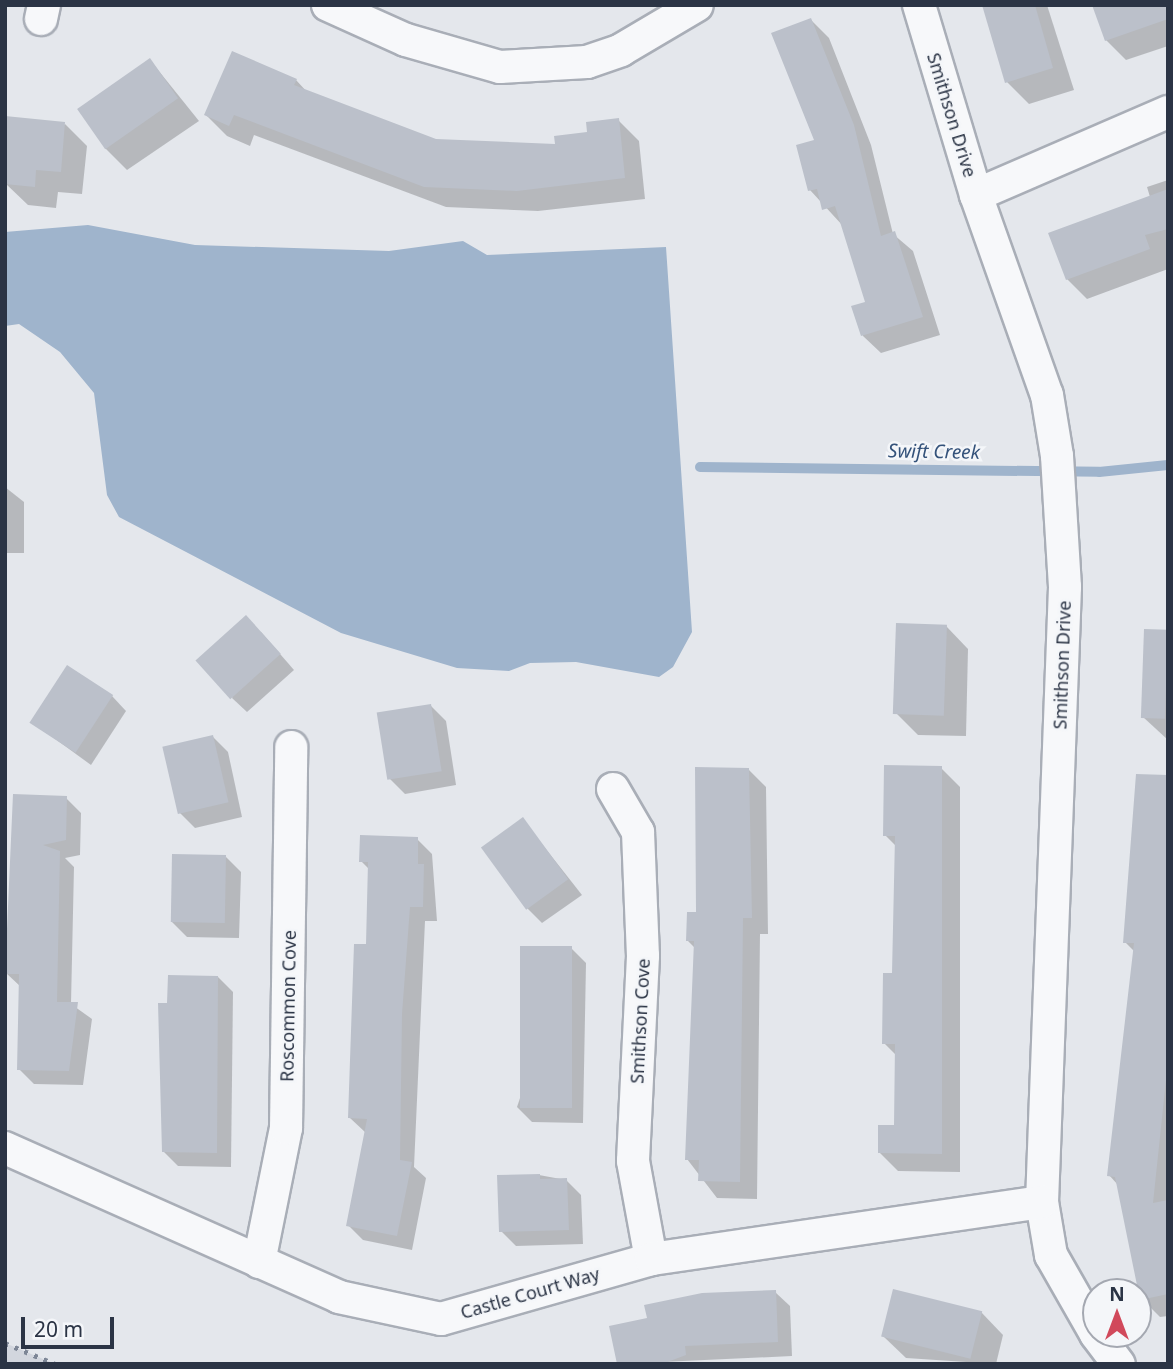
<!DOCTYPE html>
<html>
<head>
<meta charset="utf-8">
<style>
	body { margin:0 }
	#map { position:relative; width:1173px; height:1369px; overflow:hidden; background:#e4e7ec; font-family:"Noto Sans",sans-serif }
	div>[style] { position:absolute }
	.built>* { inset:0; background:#d2d6de }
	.water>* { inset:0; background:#9fb4cc }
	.shadow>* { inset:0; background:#0003 }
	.stream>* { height:10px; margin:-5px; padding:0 5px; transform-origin:5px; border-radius:5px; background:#9fb4cc }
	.building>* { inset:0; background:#bbc0ca; transform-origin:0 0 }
	.roads { filter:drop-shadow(2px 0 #a9aeb7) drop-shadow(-2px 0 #a9aeb7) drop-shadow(0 2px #a9aeb7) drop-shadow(0 -2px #a9aeb7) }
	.minor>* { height:32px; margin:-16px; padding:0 16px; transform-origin:16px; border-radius:16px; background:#f7f8fa }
	.rail>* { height:5px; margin-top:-2.5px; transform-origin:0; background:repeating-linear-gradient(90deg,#7d8696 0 3.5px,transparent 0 10.5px) }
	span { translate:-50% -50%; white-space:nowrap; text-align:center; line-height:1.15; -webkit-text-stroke:5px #f4f6f9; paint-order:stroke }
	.street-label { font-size:18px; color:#2b3445 }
	.water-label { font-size:19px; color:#34527a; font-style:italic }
	.frame { position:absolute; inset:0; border:7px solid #2b3445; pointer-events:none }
	.north { position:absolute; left:1082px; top:1278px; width:70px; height:70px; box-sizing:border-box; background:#f4f6f9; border:2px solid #a4a8b1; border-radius:50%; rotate:0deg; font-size:19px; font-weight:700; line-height:28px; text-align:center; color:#2b3445 }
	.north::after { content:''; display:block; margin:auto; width:24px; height:32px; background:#d1495b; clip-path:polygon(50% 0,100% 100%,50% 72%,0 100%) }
	.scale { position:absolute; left:21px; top:1317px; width:93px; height:32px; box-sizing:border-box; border:4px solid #2b3445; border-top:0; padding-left:9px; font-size:21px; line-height:24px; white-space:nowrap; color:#2b3445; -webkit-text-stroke:5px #f4f6f9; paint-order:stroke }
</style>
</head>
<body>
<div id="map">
	<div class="built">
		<div style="clip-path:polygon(5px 1343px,55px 1364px,5px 1364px)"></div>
	</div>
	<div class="water">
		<div style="clip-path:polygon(88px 225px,195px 245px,389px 251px,463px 241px,487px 255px,666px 247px,692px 632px,673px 667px,659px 677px,576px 662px,530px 663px,509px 671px,457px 668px,341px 633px,119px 517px,107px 495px,94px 393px,60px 352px,19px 324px,5px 326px,5px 232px)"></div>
	</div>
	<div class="shadow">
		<div style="clip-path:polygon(984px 5px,1047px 5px,1074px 90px,1029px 104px,1007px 82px)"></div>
		<div style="clip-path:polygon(1168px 5px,1168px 46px,1126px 60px,1106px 40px)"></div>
		<div style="clip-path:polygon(811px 20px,829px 38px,871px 145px,893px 234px,913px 251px,940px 335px,881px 353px,863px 336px,854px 307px,867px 303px,843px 226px,810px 190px,816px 141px)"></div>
		<div style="clip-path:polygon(150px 60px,199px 121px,127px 170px,105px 148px)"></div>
		<div style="clip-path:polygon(296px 80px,308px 93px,435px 140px,557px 146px,618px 120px,639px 141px,645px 199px,538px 211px,446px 207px,254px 135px,250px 146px,227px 136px,206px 115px)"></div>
		<div style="clip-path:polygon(65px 124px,87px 146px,82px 194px,58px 192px,56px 208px,28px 205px,6px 184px)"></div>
		<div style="clip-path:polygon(1168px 180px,1168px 269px,1087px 299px,1067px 279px,1150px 197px,1147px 187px)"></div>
		<div style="clip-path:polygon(5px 487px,24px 502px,24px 553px,5px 553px)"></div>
		<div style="clip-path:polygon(946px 626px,968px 649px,966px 736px,918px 735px,896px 713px)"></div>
		<div style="clip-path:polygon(261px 632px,294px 670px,247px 712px,232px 698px)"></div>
		<div style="clip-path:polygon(1168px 632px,1168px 740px,1143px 717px)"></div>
		<div style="clip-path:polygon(112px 696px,126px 711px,91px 765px,32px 722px)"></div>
		<div style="clip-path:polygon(431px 706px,446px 721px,456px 785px,405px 794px,390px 779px)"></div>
		<div style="clip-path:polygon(213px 737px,228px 752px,242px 817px,195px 828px,180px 813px)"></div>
		<div style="clip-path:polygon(941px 768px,960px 787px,960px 1172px,898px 1171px,879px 1152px,896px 1127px,897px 1056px,884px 1043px,894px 975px,897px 847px,885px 835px)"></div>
		<div style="clip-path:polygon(749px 770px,766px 787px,768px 934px,760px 934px,757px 1199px,717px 1198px,687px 1159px,695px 948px,688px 941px)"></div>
		<div style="clip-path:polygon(1168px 777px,1168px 1316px,1160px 1317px,1142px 1299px,1118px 1185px,1109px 1175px,1135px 952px,1125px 942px)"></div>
		<div style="clip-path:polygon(14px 796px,66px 798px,81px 813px,80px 855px,65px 858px,74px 867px,71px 1004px,92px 1019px,83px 1085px,34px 1084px,19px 1069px,21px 987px,6px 973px)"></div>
		<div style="clip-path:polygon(523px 820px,582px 895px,542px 923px,527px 908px)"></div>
		<div style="clip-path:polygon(417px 839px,432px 854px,437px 921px,425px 921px,414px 1167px,426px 1178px,412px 1250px,363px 1240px,348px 1225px,366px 1133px,350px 1118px,368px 946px,370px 870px,361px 861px)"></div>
		<div style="clip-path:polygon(226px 857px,241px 872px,239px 938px,187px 937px,172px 922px)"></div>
		<div style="clip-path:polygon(571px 948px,586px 963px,583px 1123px,532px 1122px,517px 1107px)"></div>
		<div style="clip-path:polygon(218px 977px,233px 992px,231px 1167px,178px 1166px,163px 1151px,169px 1005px)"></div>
		<div style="clip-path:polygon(539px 1175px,566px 1180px,581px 1195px,583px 1244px,516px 1246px,501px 1231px)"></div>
		<div style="clip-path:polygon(775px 1292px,790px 1306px,792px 1356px,619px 1364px)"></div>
		<div style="clip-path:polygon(981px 1312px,1003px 1335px,996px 1364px,906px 1358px,883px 1336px)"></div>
	</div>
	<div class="stream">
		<div style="left:700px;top:467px;width:399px;rotate:0.7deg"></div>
		<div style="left:1099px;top:472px;width:69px;rotate:-5.8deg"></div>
	</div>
	<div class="building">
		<div style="clip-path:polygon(982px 5px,1035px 5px,1053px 68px,1005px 83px)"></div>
		<div style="clip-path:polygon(1092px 5px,1168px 5px,1168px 19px,1105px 41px)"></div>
		<div style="clip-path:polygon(811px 18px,854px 125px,881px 236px,895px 231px,923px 317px,861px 336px,851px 306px,865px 302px,835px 206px,822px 210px,817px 189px,808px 191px,796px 145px,814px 140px,771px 33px)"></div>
		<div style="clip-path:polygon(232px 51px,297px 79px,294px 85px,436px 139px,555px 144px,554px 136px,587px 132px,586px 122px,619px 118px,625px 178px,517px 191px,424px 187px,234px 115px,229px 126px,204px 115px)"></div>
		<div style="left:150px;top:58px;width:49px;height:89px;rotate:55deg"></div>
		<div style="clip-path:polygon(5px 116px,65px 122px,61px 172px,36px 170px,35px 187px,5px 184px)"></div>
		<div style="clip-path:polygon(1168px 189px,1168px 229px,1145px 235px,1150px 249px,1066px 280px,1048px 233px)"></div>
		<div style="left:246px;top:615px;width:52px;height:68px;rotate:48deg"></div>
		<div style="left:896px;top:623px;width:51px;height:91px;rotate:2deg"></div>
		<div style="left:1144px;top:629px;width:24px;height:89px;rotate:2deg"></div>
		<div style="left:67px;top:665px;width:55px;height:69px;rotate:33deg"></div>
		<div style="left:431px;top:704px;width:68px;height:55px;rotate:81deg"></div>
		<div style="left:213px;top:735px;width:69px;height:52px;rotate:77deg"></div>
		<div style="clip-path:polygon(884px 765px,942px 766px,942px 1154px,878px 1153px,878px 1125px,894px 1125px,895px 1044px,882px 1044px,883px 973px,892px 973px,895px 836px,883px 836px)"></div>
		<div style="clip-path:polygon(695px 767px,749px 768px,752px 918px,743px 918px,740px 1182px,698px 1181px,699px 1160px,685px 1160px,694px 941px,686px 941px,687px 912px,696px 912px)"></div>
		<div style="clip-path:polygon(1136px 774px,1168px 775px,1168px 1061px,1153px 1203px,1168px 1200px,1168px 1294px,1140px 1300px,1115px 1177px,1107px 1176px,1134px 943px,1123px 943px)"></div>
		<div style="clip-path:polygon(13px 794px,67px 796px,66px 840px,43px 845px,60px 851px,57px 1002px,78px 1002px,69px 1071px,17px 1070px,19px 974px,5px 974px)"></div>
		<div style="left:523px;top:817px;width:77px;height:52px;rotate:54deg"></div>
		<div style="clip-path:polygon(360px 835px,418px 837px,418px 864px,424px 864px,423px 907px,410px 907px,402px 1014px,400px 1160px,412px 1162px,397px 1236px,346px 1226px,367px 1119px,348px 1118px,354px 944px,366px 944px,368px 862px,359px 862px)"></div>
		<div style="left:172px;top:854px;width:54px;height:68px;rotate:1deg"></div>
		<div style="left:520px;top:946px;width:52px;height:162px"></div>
		<div style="clip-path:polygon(168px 975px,218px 976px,217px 1153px,162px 1152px,158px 1003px,167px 1003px)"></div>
		<div style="clip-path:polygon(540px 1174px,540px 1179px,567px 1178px,569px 1230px,499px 1232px,497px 1175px)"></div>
		<div style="left:893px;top:1289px;width:92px;height:49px;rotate:14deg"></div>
		<div style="clip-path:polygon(776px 1290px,778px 1342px,685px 1346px,686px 1355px,662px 1364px,617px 1364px,609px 1326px,647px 1318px,644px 1305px,702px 1293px)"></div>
	</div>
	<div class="roads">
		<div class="minor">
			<div style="left:328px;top:5px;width:85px;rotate:24.2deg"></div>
			<div style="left:406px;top:40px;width:98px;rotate:16deg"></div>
			<div style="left:500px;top:67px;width:87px;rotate:-3.3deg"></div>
			<div style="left:587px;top:62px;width:36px;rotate:-19deg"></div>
			<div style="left:621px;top:50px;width:88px;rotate:-30.6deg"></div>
			<div style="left:919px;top:5px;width:198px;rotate:73.3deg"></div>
			<div style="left:976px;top:195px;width:212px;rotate:70.5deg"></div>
			<div style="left:1047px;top:395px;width:62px;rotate:80.7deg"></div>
			<div style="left:1057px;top:456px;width:131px;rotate:86.5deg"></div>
			<div style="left:1065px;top:587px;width:615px;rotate:92.14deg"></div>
			<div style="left:1042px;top:1202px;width:54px;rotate:80.4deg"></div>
			<div style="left:1051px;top:1255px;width:91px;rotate:60.3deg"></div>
			<div style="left:41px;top:19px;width:14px;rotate:-78deg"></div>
			<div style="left:976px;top:195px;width:209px;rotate:-23.4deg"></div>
			<div style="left:613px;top:789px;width:50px;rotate:59.8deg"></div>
			<div style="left:638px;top:832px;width:124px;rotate:87.7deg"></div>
			<div style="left:643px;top:956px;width:205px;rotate:92.8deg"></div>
			<div style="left:633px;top:1161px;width:100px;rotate:79.6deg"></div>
			<div style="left:5px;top:1148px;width:366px;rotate:24deg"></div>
			<div style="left:339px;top:1297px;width:104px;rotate:12.2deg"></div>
			<div style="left:441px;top:1319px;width:218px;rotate:-15.9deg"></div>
			<div style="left:651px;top:1259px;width:395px;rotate:-8.3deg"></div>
			<div style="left:259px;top:1262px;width:137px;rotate:-78.6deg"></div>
			<div style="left:286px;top:1128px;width:381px;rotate:-89.2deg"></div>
			<div style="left:1096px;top:1334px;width:38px;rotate:53deg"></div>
		</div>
	</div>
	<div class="rail">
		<div style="left:5px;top:1343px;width:54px;rotate:22.8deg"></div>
	</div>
	<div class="street-label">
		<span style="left:952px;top:115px;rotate:73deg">Smithson Drive</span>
		<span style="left:1062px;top:665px;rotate:-88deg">Smithson Drive</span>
		<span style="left:288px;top:1006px;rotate:-89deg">Roscommon Cove</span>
		<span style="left:640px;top:1021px;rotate:-87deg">Smithson Cove</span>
		<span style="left:530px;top:1293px;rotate:-16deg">Castle Court Way</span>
	</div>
	<div class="water-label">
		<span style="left:934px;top:452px;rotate:1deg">Swift Creek</span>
	</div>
	<div class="frame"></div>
	<div class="north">N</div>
	<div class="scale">20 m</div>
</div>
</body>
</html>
